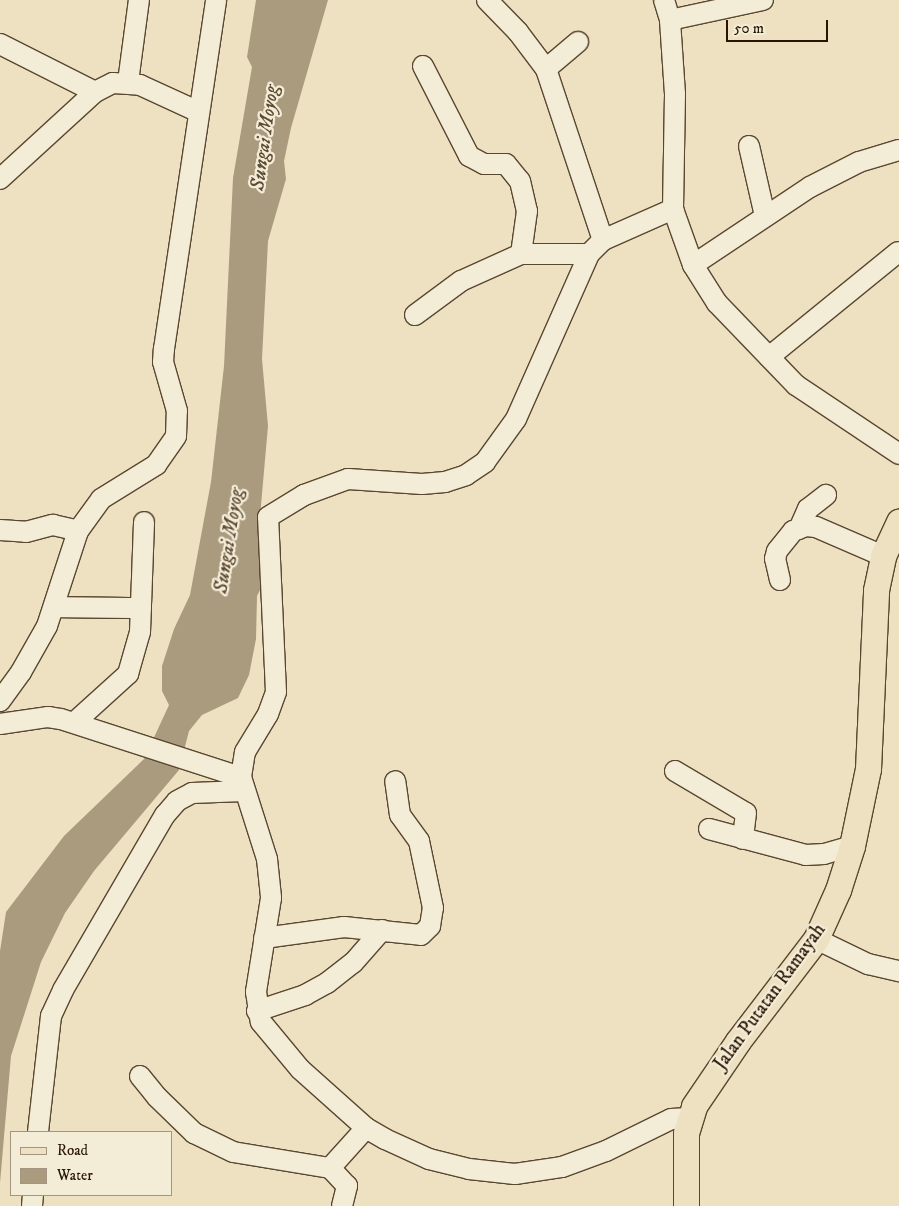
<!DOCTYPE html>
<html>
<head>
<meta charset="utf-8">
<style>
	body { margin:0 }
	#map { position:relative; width:899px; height:1206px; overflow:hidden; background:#ede1c1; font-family:"IM FELL DW Pica",serif }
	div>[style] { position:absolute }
	.water>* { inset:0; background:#aa9b7f }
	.roads { filter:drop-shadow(1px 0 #5a4730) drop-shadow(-1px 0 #5a4730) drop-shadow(0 1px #5a4730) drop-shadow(0 -1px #5a4730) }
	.minor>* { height:20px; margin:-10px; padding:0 10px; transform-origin:10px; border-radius:10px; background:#f3ecd7 }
	.major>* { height:25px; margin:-12.5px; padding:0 12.5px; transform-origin:12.5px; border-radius:12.5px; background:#ede1c1 }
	span { translate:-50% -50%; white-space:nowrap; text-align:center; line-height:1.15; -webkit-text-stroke:4.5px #f3ecd7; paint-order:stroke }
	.street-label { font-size:19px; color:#291400 }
	.water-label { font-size:20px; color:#5d4a33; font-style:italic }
	.legend { position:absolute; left:10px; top:1131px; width:162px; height:65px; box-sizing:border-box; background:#f3ecd7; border:1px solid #a29681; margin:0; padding:6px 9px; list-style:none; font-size:15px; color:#291400 }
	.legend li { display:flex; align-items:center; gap:10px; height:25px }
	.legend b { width:25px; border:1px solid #a29681 }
	.scale { position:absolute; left:726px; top:20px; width:102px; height:22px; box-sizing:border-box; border:2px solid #291400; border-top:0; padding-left:6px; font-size:15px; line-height:18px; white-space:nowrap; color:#291400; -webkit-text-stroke:4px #f3ecd7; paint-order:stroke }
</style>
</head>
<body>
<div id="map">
	<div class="water">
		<div style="clip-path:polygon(256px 0,328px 0,291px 128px,284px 161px,286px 179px,268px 241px,262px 359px,268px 426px,259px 528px,265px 580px,257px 596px,256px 639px,249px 675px,238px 698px,202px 715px,189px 731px,179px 770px,94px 871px,65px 913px,41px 962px,11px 1056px,0 1183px,0 951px,6px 912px,64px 836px,144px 759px,169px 705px,162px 691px,162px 666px,174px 629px,190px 595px,211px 482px,224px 366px,233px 178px,252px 67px,247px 57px)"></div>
	</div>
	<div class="roads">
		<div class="minor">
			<div style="left:487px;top:0;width:45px;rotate:45.9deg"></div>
			<div style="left:518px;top:32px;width:46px;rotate:52.9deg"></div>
			<div style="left:546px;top:69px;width:180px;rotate:71.6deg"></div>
			<div style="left:664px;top:0;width:21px;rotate:73deg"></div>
			<div style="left:0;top:44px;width:106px;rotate:26.8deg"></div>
			<div style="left:423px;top:66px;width:101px;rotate:62.9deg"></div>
			<div style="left:469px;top:156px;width:17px;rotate:28deg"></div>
			<div style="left:484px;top:164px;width:22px"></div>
			<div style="left:506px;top:164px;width:22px;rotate:51deg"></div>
			<div style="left:520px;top:181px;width:31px;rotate:77deg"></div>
			<div style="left:527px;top:211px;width:43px;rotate:97.9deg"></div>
			<div style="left:546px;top:69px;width:42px;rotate:-40.2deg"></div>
			<div style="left:128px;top:82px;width:83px;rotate:-82.4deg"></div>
			<div style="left:749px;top:146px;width:72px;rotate:77.1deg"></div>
			<div style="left:0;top:179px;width:129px;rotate:-42.5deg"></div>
			<div style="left:95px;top:92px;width:20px;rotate:-27deg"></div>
			<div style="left:113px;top:83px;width:27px;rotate:4deg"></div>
			<div style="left:140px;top:85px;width:65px;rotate:24.6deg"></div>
			<div style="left:673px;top:209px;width:115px;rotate:-89deg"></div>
			<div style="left:675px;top:94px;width:74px;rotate:-93.9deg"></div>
			<div style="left:670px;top:20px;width:95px;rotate:-12.1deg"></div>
			<div style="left:693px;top:265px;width:141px;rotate:-33.7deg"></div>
			<div style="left:810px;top:187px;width:55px;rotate:-27deg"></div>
			<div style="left:859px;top:162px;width:42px;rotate:-16.7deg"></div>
			<div style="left:415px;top:315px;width:57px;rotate:-36.5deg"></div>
			<div style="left:461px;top:281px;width:66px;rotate:-24.2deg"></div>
			<div style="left:521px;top:254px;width:68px"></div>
			<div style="left:769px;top:357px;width:166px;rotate:-39.1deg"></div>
			<div style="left:799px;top:529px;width:22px;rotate:-66deg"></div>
			<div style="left:808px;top:509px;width:23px;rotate:-38deg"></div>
			<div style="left:0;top:530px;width:26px;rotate:4deg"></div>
			<div style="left:26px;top:532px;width:28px;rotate:-15deg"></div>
			<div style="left:53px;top:525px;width:26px;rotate:13deg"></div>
			<div style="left:780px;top:580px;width:22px;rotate:-103deg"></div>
			<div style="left:775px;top:559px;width:8px;rotate:-76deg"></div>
			<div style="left:777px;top:551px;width:26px;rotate:-51deg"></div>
			<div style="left:793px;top:531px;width:14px;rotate:-21deg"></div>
			<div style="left:806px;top:526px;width:10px;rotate:6deg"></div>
			<div style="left:816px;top:527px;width:73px;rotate:23.4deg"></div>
			<div style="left:56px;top:607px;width:85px;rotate:0.7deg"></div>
			<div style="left:0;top:701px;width:36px;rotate:-54deg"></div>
			<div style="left:21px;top:672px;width:53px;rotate:-60.5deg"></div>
			<div style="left:47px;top:626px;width:100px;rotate:-71.9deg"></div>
			<div style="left:78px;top:531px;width:39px;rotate:-54deg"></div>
			<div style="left:101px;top:499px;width:65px;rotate:-31.7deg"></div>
			<div style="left:156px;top:465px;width:35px;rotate:-55deg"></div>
			<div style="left:176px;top:436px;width:25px;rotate:-88deg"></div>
			<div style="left:177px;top:411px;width:51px;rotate:-105.9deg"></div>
			<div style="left:163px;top:362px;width:13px;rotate:-86deg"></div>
			<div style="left:164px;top:349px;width:353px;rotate:-81.5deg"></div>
			<div style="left:75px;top:722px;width:72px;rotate:-42.2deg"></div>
			<div style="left:128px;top:674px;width:44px;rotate:-74.1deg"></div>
			<div style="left:140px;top:632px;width:110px;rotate:-87.9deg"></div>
			<div style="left:0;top:724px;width:49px;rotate:-8.3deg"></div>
			<div style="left:48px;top:717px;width:13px;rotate:9deg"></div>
			<div style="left:61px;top:719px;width:189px;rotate:17.9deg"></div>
			<div style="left:241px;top:777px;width:86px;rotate:72.4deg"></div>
			<div style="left:267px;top:859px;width:39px;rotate:84deg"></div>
			<div style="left:271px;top:898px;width:95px;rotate:99.1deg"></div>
			<div style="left:256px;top:992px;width:30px;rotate:81deg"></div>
			<div style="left:261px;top:1022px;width:61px;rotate:50.3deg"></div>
			<div style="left:300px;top:1069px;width:89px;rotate:41.8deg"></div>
			<div style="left:366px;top:1128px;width:22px;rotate:30deg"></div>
			<div style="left:385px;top:1139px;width:48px;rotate:24.4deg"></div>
			<div style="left:429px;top:1159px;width:41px;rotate:14deg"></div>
			<div style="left:469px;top:1169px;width:46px;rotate:6.2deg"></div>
			<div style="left:515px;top:1174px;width:48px;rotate:-8.5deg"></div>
			<div style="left:562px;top:1167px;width:47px;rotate:-20deg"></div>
			<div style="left:606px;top:1151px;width:72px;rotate:-26.2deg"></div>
			<div style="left:671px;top:1119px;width:18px;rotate:-3deg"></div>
			<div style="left:675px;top:771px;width:82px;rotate:30.6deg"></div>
			<div style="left:746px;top:813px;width:26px;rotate:97deg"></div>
			<div style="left:241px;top:777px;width:25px;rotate:-81deg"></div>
			<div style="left:245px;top:752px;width:44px;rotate:-58.8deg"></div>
			<div style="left:268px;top:714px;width:23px;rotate:-70deg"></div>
			<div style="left:276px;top:692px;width:175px;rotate:-92.6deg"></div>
			<div style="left:268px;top:517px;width:42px;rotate:-31.4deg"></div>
			<div style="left:304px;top:495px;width:47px;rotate:-20deg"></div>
			<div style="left:348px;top:479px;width:74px;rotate:3.9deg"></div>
			<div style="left:422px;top:484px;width:23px;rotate:-5deg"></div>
			<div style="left:445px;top:482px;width:22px;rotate:-18deg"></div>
			<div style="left:466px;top:475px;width:23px;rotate:-34deg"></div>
			<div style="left:485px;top:462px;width:53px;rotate:-54.2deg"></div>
			<div style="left:516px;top:419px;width:180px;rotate:-66.1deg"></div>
			<div style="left:589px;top:254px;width:20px;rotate:-45deg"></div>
			<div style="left:603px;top:240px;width:77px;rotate:-23.9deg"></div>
			<div style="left:673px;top:209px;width:59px;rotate:70.3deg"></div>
			<div style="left:693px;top:265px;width:45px;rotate:57.7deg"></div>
			<div style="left:717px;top:303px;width:114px;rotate:46.1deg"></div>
			<div style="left:796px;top:385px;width:124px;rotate:33.8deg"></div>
			<div style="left:709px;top:829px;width:100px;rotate:15deg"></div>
			<div style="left:806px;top:855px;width:18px;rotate:-3deg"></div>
			<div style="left:824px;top:854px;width:29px;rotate:-16deg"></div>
			<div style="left:264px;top:938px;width:81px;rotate:-7.8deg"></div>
			<div style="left:344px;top:927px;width:77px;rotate:5.9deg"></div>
			<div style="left:421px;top:935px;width:13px;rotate:-45deg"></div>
			<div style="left:430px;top:926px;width:18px;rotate:-81deg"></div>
			<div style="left:433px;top:908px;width:68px;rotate:-101.8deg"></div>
			<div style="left:419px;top:841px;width:32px;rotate:-126deg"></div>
			<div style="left:400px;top:815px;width:34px;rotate:-98deg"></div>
			<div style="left:816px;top:939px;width:58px;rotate:25.7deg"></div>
			<div style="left:868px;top:964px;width:32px;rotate:13deg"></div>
			<div style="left:257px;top:1011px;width:51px;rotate:-18.4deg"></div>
			<div style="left:305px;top:995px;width:25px;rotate:-29deg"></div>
			<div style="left:327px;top:983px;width:33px;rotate:-38deg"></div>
			<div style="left:353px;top:963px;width:44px;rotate:-48.7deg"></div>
			<div style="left:140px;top:1076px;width:27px;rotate:51deg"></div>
			<div style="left:157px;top:1097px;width:52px;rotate:44.2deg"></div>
			<div style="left:194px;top:1133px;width:43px;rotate:26deg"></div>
			<div style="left:233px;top:1152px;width:98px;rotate:9.4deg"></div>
			<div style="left:38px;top:1132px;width:117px;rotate:-83.6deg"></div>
			<div style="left:51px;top:1016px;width:29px;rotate:-65deg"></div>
			<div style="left:63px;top:990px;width:203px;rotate:-59.8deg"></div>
			<div style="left:165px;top:815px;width:18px;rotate:-49deg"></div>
			<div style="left:177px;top:801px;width:17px;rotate:-28deg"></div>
			<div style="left:192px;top:793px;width:52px;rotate:-2.2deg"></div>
			<div style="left:32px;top:1206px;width:11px;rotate:-85deg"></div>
			<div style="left:342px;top:1206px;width:21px;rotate:-76deg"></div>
			<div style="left:347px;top:1186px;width:25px;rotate:-133deg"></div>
			<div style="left:330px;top:1168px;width:54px;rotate:-48deg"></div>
		</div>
		<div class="major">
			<div style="left:686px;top:1206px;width:73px;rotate:-90deg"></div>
			<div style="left:686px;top:1133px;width:28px;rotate:-73deg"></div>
			<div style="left:694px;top:1106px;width:78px;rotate:-55.9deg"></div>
			<div style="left:738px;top:1041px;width:128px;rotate:-52.6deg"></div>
			<div style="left:816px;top:939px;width:54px;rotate:-65.8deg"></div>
			<div style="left:838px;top:890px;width:46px;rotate:-72.3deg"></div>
			<div style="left:852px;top:846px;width:79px;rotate:-78.3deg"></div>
			<div style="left:868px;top:769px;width:179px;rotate:-87.4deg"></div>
			<div style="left:876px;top:590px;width:35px;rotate:-78deg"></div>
			<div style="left:883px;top:556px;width:38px;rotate:-65deg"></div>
		</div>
	</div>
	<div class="street-label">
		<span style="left:770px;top:997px;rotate:-54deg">Jalan Putatan Ramayah</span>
	</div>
	<div class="water-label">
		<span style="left:265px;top:138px;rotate:-82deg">Sungai Moyog</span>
		<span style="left:229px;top:541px;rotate:-81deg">Sungai Moyog</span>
	</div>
	<ul class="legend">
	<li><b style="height:6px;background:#ede1c1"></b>Road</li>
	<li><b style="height:14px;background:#aa9b7f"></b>Water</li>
	</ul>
	<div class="scale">50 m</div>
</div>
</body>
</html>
